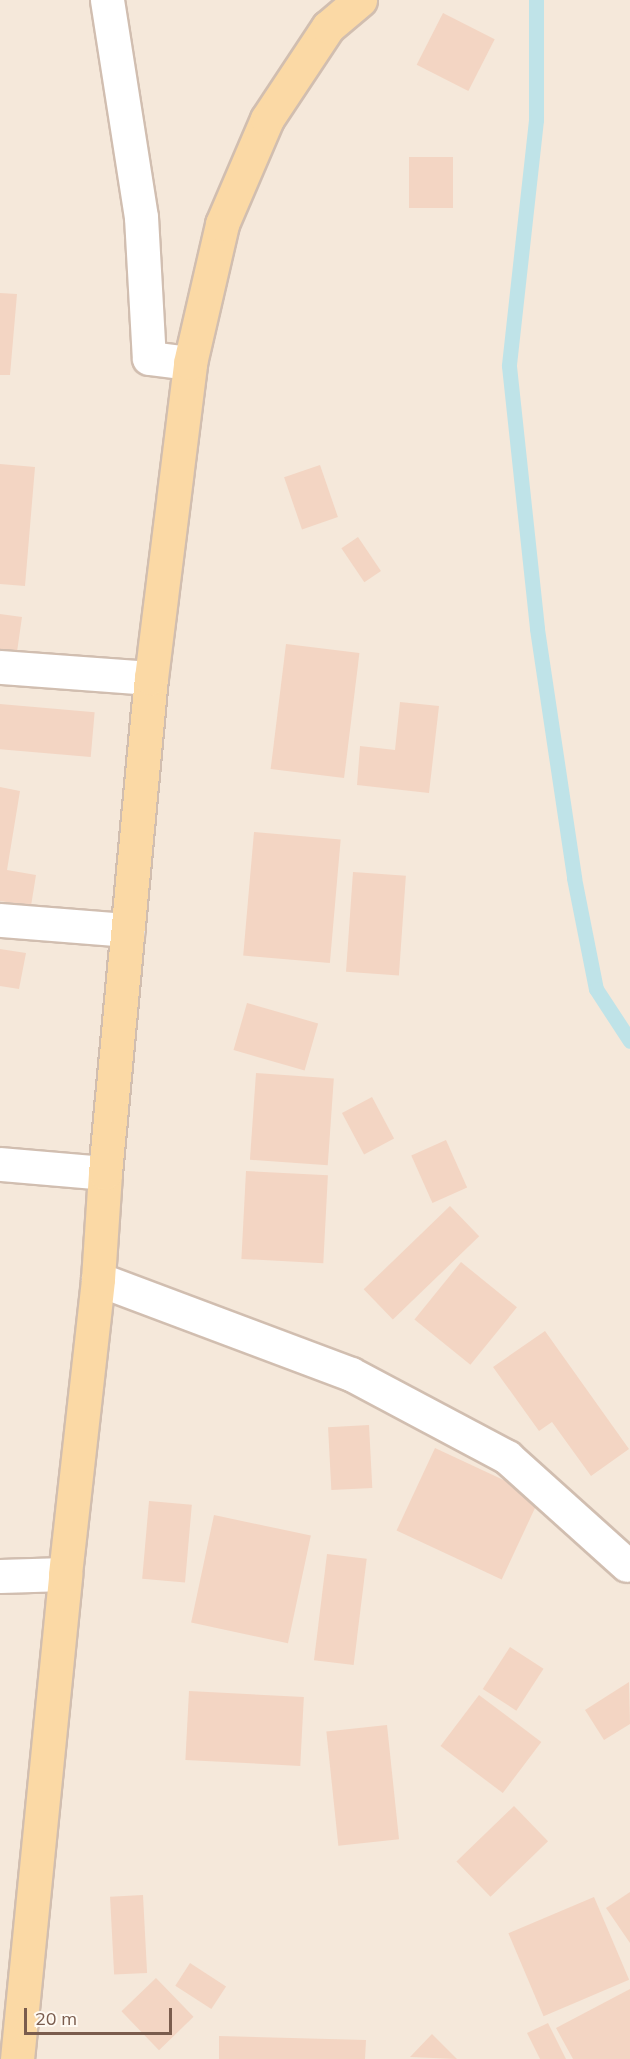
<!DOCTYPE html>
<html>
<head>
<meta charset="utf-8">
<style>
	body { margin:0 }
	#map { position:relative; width:630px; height:2059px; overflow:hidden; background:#fdf6ec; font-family:Mulish,sans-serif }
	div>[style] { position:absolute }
	.residential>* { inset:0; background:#f5e8da; transform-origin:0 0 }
	.stream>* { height:15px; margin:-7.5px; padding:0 7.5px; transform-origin:7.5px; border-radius:7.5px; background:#bfe3e8 }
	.building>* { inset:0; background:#f3d5c3; transform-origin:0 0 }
	.roads { filter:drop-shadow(2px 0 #d1beb0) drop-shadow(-2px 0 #d1beb0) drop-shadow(0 2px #d1beb0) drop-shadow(0 -2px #d1beb0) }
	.minor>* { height:33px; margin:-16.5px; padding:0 16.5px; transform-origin:16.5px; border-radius:16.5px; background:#fff }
	.primary>* { height:33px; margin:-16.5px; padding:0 16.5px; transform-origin:16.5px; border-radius:16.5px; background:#fbd9a5 }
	span { translate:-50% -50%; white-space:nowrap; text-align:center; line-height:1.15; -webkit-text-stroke:6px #fffaf3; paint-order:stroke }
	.scale { position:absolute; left:24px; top:2008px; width:148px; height:27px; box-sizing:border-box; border:3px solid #7a5c4d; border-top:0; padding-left:8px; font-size:18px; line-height:21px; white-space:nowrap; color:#7a5c4d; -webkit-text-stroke:4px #fffaf3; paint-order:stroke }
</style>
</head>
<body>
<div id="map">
	<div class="residential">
		<div style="left:0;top:0;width:630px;height:2059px"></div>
	</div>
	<div class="stream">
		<div style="left:536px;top:0;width:120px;rotate:90deg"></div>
		<div style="left:536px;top:120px;width:247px;rotate:96.3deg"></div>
		<div style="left:509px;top:366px;width:264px;rotate:83.9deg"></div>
		<div style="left:537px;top:629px;width:252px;rotate:81.5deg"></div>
		<div style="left:574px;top:878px;width:113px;rotate:78.8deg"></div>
		<div style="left:596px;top:989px;width:62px;rotate:56.8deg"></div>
	</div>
	<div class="building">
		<div style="left:443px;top:13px;width:58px;height:58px;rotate:27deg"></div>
		<div style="left:453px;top:157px;width:51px;height:44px;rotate:90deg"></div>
		<div style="clip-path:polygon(0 293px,17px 294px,10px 375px,0 375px)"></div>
		<div style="clip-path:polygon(0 464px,35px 467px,25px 586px,0 584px)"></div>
		<div style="left:320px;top:465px;width:55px;height:38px;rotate:71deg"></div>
		<div style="left:358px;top:537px;width:41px;height:20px;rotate:56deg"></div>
		<div style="clip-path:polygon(0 614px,22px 617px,15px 666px,0 664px)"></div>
		<div style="left:286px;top:644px;width:74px;height:126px;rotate:7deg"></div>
		<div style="clip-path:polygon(400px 702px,439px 706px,429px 793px,357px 785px,360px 746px,395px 750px)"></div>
		<div style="left:0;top:704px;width:95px;height:45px;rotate:5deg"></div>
		<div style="clip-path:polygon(0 787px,20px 791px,7px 870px,36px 875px,31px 906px,0 901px)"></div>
		<div style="left:254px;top:832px;width:87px;height:124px;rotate:5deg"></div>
		<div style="left:353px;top:872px;width:53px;height:100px;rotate:4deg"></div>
		<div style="clip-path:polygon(0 949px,26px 953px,19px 989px,0 986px)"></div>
		<div style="left:247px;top:1003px;width:74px;height:49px;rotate:16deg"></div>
		<div style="left:256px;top:1073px;width:78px;height:87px;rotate:4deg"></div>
		<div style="left:372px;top:1097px;width:47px;height:34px;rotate:62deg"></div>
		<div style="left:446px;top:1140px;width:52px;height:38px;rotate:66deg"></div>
		<div style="left:246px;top:1171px;width:82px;height:88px;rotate:3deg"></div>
		<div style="left:450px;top:1206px;width:42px;height:120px;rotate:46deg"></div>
		<div style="left:461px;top:1262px;width:72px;height:74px;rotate:39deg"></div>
		<div style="clip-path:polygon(545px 1331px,629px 1449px,591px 1476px,552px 1422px,539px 1431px,493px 1367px)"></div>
		<div style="left:369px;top:1425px;width:63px;height:41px;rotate:87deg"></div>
		<div style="left:435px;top:1448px;width:116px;height:91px;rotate:25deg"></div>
		<div style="left:149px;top:1501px;width:43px;height:78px;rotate:5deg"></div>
		<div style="left:214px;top:1515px;width:99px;height:110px;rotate:12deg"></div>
		<div style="left:327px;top:1554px;width:40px;height:107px;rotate:7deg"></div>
		<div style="left:510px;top:1647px;width:40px;height:50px;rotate:33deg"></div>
		<div style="clip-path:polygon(629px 1682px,630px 1724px,604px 1740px,585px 1710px)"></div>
		<div style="left:189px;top:1691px;width:115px;height:69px;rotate:3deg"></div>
		<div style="left:479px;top:1695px;width:78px;height:64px;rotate:37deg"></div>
		<div style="left:387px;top:1725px;width:115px;height:61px;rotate:84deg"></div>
		<div style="left:514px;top:1806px;width:49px;height:80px;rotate:46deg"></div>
		<div style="clip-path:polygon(630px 1892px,630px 1943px,606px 1908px)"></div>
		<div style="left:143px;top:1895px;width:78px;height:33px;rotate:87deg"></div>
		<div style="left:594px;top:1897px;width:90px;height:93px;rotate:67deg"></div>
		<div style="left:190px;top:1963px;width:43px;height:27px;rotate:33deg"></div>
		<div style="left:156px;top:1978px;width:54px;height:48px;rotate:46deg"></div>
		<div style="clip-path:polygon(630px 1989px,630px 2059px,573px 2059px,556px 2028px)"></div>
		<div style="clip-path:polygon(548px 2023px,566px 2059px,540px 2059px,527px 2033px)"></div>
		<div style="clip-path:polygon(432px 2034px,457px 2059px,410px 2057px)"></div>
		<div style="clip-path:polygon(219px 2036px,366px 2040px,365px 2059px,219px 2059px)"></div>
	</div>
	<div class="roads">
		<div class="minor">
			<div style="left:107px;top:0;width:220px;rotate:81.1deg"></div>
			<div style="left:141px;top:217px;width:141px;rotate:86.8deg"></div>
			<div style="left:149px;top:358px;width:41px;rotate:7deg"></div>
			<div style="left:0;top:667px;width:151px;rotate:4.2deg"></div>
			<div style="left:0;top:920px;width:128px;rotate:4.5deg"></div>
			<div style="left:0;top:1164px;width:105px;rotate:4.9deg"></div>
			<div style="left:98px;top:1279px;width:270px;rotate:20.6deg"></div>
			<div style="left:351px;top:1374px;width:177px;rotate:28deg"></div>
			<div style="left:507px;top:1457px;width:161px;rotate:42deg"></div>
			<div style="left:0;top:1576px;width:65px;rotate:-1.8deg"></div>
		</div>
		<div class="primary">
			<div style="left:17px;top:2059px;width:487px;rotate:-84.3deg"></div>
			<div style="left:65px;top:1574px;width:297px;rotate:-83.6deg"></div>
			<div style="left:98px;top:1279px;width:106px;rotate:-86.2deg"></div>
			<div style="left:105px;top:1173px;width:497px;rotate:-84.7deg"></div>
			<div style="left:151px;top:678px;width:317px;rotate:-82.9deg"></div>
			<div style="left:190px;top:363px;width:143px;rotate:-77deg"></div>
			<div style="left:222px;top:224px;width:114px;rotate:-66.8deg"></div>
			<div style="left:267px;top:119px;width:110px;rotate:-56.5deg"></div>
			<div style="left:328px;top:27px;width:42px;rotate:-40.2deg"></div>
		</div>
	</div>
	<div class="scale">20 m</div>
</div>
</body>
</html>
